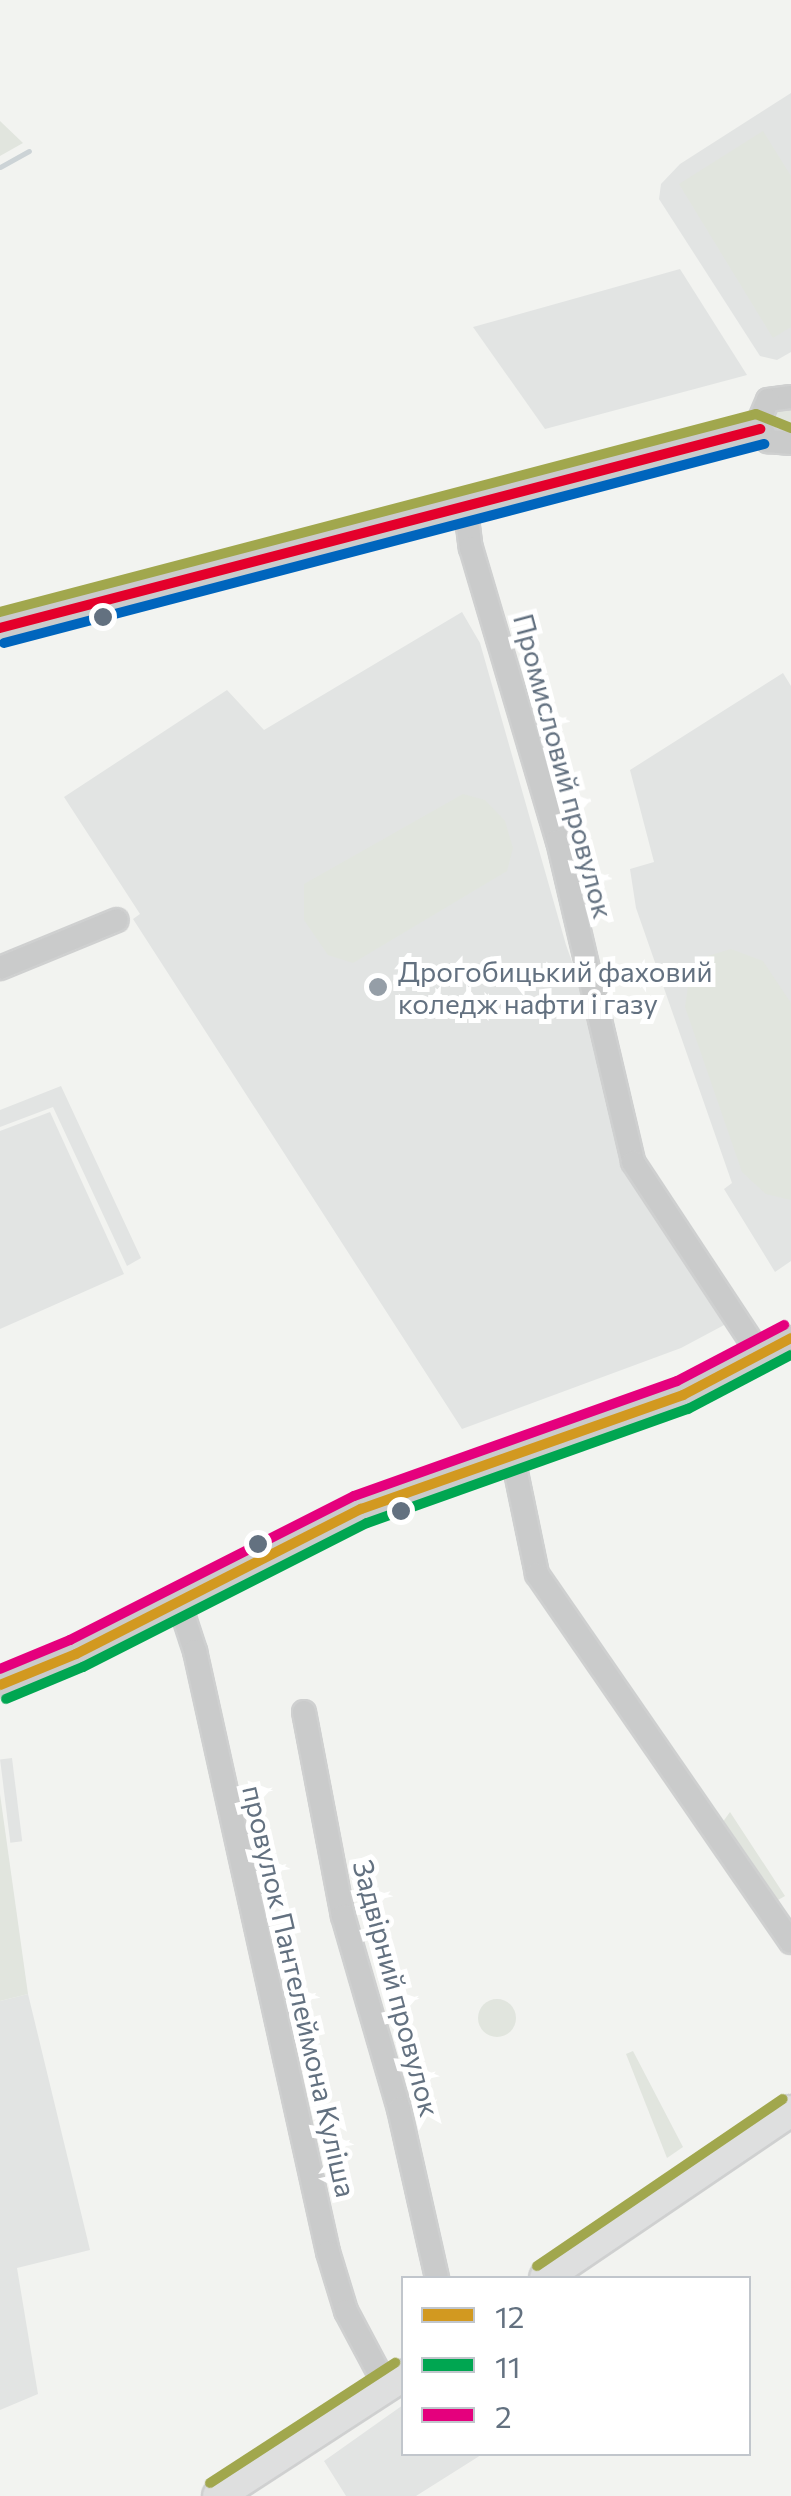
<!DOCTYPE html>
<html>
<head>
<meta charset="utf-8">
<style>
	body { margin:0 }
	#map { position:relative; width:791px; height:2496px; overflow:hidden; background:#f2f3f0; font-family:Commissioner,sans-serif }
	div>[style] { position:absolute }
	.built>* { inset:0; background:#e2e4e3; transform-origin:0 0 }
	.green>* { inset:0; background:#e1e5de }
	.round { border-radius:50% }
	.stream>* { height:5px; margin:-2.5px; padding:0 2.5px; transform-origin:2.5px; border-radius:2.5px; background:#ccd3d6 }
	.roads { filter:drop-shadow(2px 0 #cfd0d0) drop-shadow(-2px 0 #cfd0d0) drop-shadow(0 2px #cfd0d0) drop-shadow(0 -2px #cfd0d0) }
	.minor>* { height:22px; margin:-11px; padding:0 11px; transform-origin:11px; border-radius:11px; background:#cacbcb }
	.major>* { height:30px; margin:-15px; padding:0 15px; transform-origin:15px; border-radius:15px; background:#dedfdf }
	.bus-1>* { height:10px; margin:-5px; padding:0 5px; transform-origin:5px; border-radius:5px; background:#d29920 }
	.bus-2>* { height:10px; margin:-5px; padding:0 5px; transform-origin:5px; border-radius:5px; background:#00a651 }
	.bus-3>* { height:10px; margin:-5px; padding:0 5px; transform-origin:5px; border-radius:5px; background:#e5007d }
	.bus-4>* { height:10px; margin:-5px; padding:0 5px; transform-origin:5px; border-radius:5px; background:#e4002b }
	.bus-5>* { height:10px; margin:-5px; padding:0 5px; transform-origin:5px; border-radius:5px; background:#0065bd }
	.bus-6>* { height:10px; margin:-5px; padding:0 5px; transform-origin:5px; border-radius:5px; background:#a1a74d }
	.dots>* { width:28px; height:28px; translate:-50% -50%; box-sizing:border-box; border:5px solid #fff; border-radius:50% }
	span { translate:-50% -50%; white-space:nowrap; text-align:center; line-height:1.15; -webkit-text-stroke:10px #fff; paint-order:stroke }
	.street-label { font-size:28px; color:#637180 }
	.poi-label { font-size:28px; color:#637180 }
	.left { translate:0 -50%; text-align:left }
	.legend { position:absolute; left:401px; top:2276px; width:350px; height:180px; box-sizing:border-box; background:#fff; border:2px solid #c1c6cc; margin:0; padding:12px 18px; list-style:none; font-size:30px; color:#637180 }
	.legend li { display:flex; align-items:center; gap:20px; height:50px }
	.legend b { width:50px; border:2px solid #c1c6cc }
</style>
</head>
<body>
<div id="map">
	<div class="built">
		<div style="clip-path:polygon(791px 93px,791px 352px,777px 360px,760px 356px,659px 199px,661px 184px,680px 164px)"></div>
		<div style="clip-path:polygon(680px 269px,747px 375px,545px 429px,473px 327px)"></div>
		<div style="clip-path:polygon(462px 612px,480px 643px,566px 945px,596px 1028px,624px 1163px,726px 1324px,681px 1348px,462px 1429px,133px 919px,140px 914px,64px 797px,227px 690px,264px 730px)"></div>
		<div style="clip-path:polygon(783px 673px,791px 686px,791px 1261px,775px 1272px,724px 1189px,732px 1183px,636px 908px,630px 869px,654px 862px,630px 770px)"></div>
		<div style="clip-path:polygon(61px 1086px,141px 1258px,127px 1266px,53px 1107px,0 1127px,0 1110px)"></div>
		<div style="clip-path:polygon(50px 1112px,124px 1274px,0 1329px,0 1131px)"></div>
		<div style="left:12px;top:1758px;width:84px;height:12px;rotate:83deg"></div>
		<div style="clip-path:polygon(28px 1994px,90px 2250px,17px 2268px,38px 2394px,0 2410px,0 2001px)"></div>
		<div style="clip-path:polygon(403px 2405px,403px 2454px,481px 2455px,416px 2496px,346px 2496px,324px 2461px)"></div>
	</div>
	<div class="green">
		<div style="clip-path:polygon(0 121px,23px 143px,0 156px)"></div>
		<div style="clip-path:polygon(763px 131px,791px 176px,791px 327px,773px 338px,679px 184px)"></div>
		<div style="clip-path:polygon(791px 408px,791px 431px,778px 434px,769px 425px,773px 409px)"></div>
		<div style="clip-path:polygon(463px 794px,485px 800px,505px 821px,513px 848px,507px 871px,353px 963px,328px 955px,304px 920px,304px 884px)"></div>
		<div style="clip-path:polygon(731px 949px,763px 961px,791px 1003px,791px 1200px,766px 1194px,742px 1172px,685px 1007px,690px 973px,708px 956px)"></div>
		<div style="clip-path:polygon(0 1794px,28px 1994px,0 2001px)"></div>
		<div style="clip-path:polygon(730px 1812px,785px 1896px,778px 1900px,784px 1909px,722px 1823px)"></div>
		<div class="round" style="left:478px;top:1999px;width:38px;height:38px"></div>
		<div style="clip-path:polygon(633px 2051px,683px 2147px,667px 2158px,626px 2054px)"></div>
	</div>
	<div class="stream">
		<div style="left:0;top:167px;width:33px;rotate:-29deg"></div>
	</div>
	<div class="roads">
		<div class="minor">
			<div style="left:791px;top:397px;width:23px;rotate:173deg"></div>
			<div style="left:768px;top:400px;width:25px;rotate:113deg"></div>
			<div style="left:758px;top:423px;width:21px;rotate:61deg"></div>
			<div style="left:768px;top:441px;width:23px;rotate:5deg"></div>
			<div style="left:466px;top:510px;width:38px;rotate:83deg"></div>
			<div style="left:471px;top:548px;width:306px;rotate:73.5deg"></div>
			<div style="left:558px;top:841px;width:330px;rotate:76.8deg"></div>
			<div style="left:633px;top:1162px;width:232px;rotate:56.6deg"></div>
			<div style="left:0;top:628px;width:786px;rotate:-14.67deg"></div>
			<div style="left:0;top:968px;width:126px;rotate:-22.3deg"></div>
			<div style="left:512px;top:1453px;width:124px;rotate:78.3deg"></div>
			<div style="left:537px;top:1574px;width:447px;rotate:55.4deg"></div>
			<div style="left:178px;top:1599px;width:55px;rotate:71.9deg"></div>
			<div style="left:195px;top:1651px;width:616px;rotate:77.52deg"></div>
			<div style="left:328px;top:2252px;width:62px;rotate:73deg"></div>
			<div style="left:346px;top:2311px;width:87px;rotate:62deg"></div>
			<div style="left:0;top:1685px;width:82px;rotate:-22.2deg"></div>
			<div style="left:76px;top:1654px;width:320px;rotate:-27deg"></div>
			<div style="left:361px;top:1509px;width:342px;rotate:-19.5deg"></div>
			<div style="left:683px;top:1395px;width:122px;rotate:-27.8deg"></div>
			<div style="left:304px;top:1712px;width:208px;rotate:79.2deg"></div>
			<div style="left:343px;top:1916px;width:201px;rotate:73.8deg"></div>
			<div style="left:399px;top:2109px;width:173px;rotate:77.3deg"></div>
		</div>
		<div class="major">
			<div style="left:545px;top:2278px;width:297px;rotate:-34.2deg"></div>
			<div style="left:218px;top:2496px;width:221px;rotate:-33deg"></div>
		</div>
	</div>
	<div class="bus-1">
		<div style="left:0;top:1685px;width:82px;rotate:-22.2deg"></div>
		<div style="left:76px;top:1654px;width:320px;rotate:-27deg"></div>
		<div style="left:361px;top:1509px;width:342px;rotate:-19.5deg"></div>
		<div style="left:683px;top:1395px;width:122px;rotate:-27.8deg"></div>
	</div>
	<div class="bus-2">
		<div style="left:6px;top:1699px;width:83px;rotate:-22.6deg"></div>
		<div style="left:83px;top:1667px;width:318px;rotate:-26.9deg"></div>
		<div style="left:367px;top:1523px;width:341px;rotate:-19.6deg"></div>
		<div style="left:688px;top:1409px;width:116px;rotate:-27.7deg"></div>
	</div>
	<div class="bus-3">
		<div style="left:0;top:1669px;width:76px;rotate:-22.5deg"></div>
		<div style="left:70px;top:1640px;width:318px;rotate:-26.9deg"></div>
		<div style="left:354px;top:1496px;width:343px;rotate:-19.6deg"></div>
		<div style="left:677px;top:1381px;width:121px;rotate:-27.6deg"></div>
	</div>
	<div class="bus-4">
		<div style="left:0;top:628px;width:786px;rotate:-14.67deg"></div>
	</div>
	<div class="bus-5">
		<div style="left:4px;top:643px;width:786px;rotate:-14.67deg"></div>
	</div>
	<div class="bus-6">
		<div style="left:0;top:612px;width:781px;rotate:-14.68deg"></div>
		<div style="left:756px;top:414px;width:38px;rotate:22deg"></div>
		<div style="left:537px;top:2266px;width:297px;rotate:-34.2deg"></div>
		<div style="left:210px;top:2483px;width:221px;rotate:-33deg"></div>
	</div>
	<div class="dots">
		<div style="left:103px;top:617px;background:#637180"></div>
		<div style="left:378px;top:987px;background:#959ea7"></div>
		<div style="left:401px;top:1511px;background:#637180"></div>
		<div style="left:258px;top:1544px;background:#637180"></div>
	</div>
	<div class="street-label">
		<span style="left:564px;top:766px;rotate:75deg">Промисловий провулок</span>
		<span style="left:397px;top:1988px;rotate:75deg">Задвірний провулок</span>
		<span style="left:300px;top:1991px;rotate:77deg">провулок Пантелеймона Куліша</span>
	</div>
	<div class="poi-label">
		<span class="left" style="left:398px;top:987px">Дрогобицький фаховий<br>коледж нафти і газу</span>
	</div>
	<ul class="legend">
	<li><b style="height:12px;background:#d29920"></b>12</li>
	<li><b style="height:12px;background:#00a651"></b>11</li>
	<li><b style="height:12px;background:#e5007d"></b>2</li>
	</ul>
</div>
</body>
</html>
